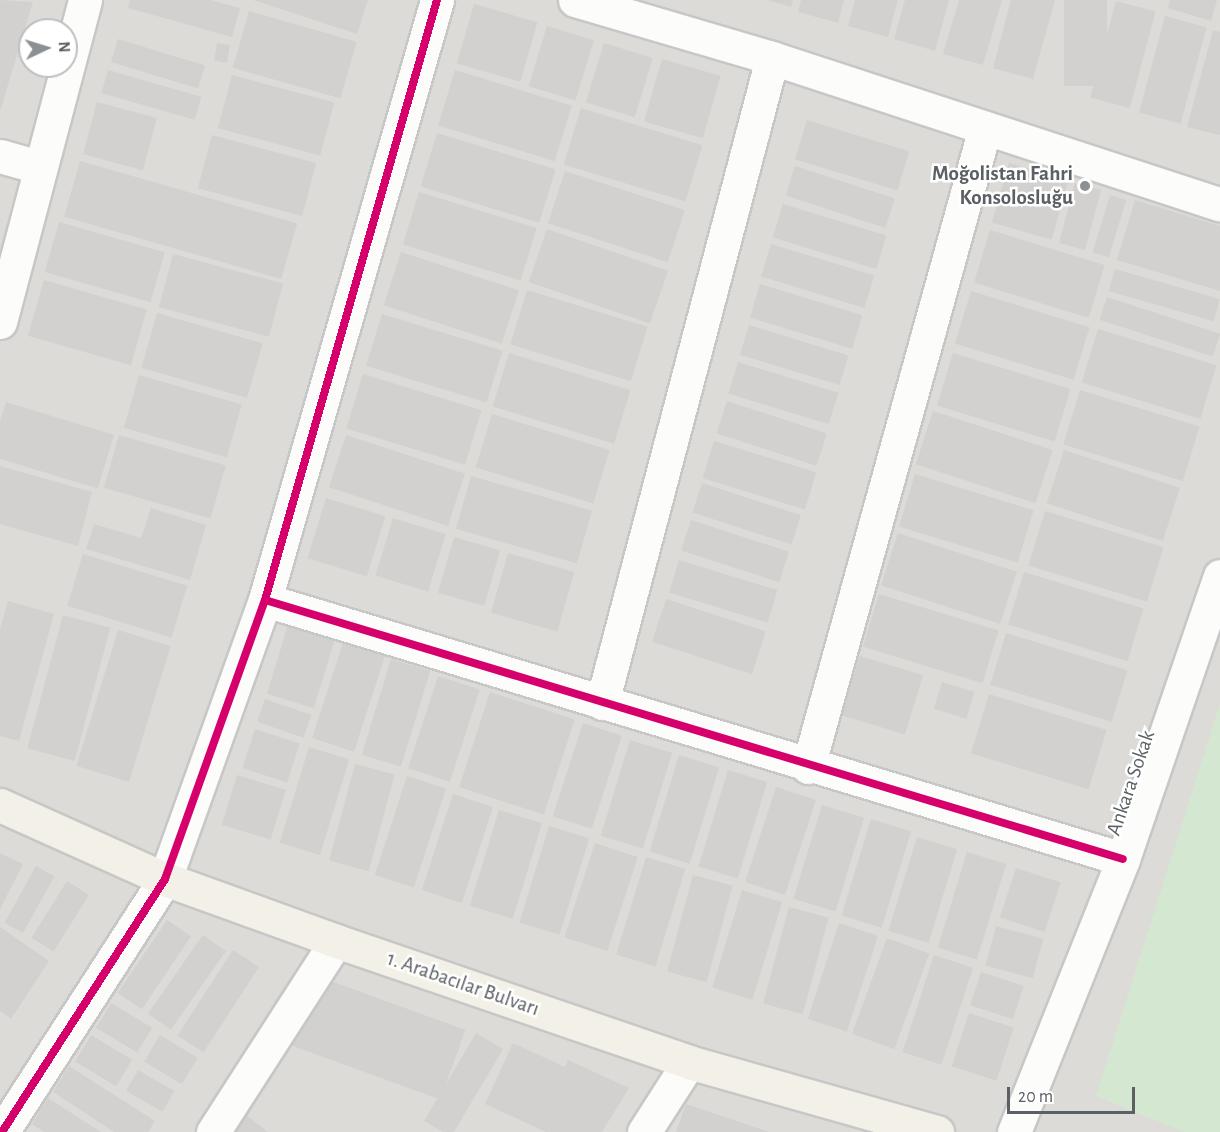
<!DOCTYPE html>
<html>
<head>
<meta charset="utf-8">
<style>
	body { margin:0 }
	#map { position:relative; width:1220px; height:1132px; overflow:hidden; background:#ebeae6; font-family:"Alegreya Sans",sans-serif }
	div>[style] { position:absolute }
	.industrial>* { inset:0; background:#dcdbd7 }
	.green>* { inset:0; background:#d4e8d1 }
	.building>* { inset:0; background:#d2d1cf; transform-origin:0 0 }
	.roads { filter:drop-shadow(2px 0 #c7c7c7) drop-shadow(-2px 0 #c7c7c7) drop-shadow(0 2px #c7c7c7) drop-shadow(0 -2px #c7c7c7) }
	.minor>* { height:33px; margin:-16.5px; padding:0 16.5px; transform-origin:16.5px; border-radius:16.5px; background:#fcfcfb }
	.major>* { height:33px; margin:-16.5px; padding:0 16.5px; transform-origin:16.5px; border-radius:16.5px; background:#f3f0e7 }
	.cycleway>* { height:8px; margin:-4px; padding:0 4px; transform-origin:4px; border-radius:4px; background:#d6006c }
	.dots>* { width:16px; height:16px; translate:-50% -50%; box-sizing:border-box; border:3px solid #fff; border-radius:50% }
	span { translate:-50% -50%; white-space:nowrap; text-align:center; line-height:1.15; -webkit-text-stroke:5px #fff; paint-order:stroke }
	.poi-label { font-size:21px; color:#5b6064; font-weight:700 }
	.right { translate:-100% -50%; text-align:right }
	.street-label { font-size:21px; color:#5b6064 }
	.north { position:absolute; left:18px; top:18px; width:60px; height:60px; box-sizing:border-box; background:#fff; border:2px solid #bdbfc1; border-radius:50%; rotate:86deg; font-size:16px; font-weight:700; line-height:24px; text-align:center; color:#5b6064 }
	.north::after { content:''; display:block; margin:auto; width:21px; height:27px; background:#8d9092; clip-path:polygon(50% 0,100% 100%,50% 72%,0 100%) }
	.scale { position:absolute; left:1007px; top:1087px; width:128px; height:27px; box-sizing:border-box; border:3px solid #5b6064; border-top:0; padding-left:8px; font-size:18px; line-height:21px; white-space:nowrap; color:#5b6064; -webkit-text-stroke:4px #fff; paint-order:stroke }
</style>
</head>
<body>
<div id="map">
	<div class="industrial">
		<div style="clip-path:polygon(evenodd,0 0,1220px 0,1220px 1132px,0 1132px,0 0,30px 30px,66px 30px,66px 66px,30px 66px,30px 30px)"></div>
	</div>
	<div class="green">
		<div style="clip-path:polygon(1220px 704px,1220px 1132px,1184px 1132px,1096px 1096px)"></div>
	</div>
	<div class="building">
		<div style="clip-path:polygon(0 0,33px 2px,1px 108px,0 108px)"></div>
		<div style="clip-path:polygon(130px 0,210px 0,240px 8px,232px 37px,128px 8px)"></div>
		<div style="clip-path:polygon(253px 0,368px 0,357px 34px)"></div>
		<div style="clip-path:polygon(768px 0,793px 0,791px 7px)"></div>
		<div style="clip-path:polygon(801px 0,844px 0,838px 23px,798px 12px)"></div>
		<div style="clip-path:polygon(855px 0,898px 0,888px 37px,848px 26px)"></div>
		<div style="clip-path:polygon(905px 0,949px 0,935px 51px,894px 39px)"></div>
		<div style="clip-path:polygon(959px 0,1002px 0,983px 65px,943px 54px)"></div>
		<div style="clip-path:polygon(1011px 0,1055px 0,1033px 79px,993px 68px)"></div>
		<div style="left:1064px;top:0;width:43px;height:86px"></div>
		<div style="clip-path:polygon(1170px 0,1217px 0,1211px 21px,1168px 8px)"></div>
		<div style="left:1116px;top:1px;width:41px;height:100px;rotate:15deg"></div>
		<div style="left:474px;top:4px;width:66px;height:62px;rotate:16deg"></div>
		<div style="left:249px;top:11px;width:112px;height:59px;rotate:16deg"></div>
		<div style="left:1165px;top:16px;width:43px;height:100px;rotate:15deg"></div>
		<div style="left:547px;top:26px;width:49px;height:63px;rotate:17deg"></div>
		<div style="clip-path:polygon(1213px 30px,1220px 32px,1220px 135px,1187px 127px)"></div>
		<div style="left:118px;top:39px;width:91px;height:24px;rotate:17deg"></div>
		<div style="left:217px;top:43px;width:13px;height:18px;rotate:9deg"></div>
		<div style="left:604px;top:43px;width:51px;height:62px;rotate:17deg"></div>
		<div style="left:662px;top:59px;width:61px;height:65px;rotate:16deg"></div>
		<div style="left:108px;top:70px;width:97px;height:24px;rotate:16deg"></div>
		<div style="left:455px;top:70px;width:122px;height:58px;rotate:17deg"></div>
		<div style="left:232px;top:75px;width:106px;height:55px;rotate:15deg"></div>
		<div style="left:97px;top:102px;width:62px;height:54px;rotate:15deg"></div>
		<div style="left:581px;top:108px;width:127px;height:59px;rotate:17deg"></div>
		<div style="left:807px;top:120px;width:107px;height:41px;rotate:17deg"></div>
		<div style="left:437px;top:133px;width:124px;height:56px;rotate:17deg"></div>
		<div style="left:212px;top:135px;width:108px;height:55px;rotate:15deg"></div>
		<div style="left:80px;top:161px;width:226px;height:58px;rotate:16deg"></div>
		<div style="left:1009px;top:163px;width:62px;height:62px;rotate:16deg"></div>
		<div style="left:795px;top:166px;width:105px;height:31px;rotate:18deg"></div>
		<div style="left:565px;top:171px;width:126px;height:55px;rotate:18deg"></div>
		<div style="left:1075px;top:183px;width:27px;height:62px;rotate:15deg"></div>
		<div style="left:419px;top:192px;width:123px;height:55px;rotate:17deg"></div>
		<div style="left:1110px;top:195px;width:17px;height:60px;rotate:17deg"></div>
		<div style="clip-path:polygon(1135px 200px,1220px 226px,1220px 291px,1117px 260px)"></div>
		<div style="left:783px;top:204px;width:108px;height:35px;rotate:17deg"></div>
		<div style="left:59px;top:222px;width:110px;height:52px;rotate:16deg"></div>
		<div style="left:547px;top:229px;width:128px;height:56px;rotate:19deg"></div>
		<div style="left:990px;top:230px;width:120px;height:55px;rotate:17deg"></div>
		<div style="left:771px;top:244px;width:108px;height:34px;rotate:17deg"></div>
		<div style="left:401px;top:252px;width:124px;height:56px;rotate:18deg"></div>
		<div style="left:173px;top:254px;width:114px;height:55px;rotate:15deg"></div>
		<div style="left:1115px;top:269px;width:109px;height:23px;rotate:16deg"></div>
		<div style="left:44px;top:280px;width:107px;height:58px;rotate:16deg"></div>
		<div style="left:760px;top:284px;width:107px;height:35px;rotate:17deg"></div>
		<div style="left:527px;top:290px;width:126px;height:57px;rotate:17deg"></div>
		<div style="left:971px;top:291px;width:124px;height:55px;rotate:17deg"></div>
		<div style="left:1107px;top:297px;width:119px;height:24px;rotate:18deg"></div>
		<div style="left:157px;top:313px;width:110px;height:57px;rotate:16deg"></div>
		<div style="left:382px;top:314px;width:126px;height:54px;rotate:17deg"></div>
		<div style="left:749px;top:325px;width:104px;height:31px;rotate:17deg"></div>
		<div style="left:1098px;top:329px;width:124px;height:56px;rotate:17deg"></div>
		<div style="left:509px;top:353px;width:127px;height:56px;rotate:17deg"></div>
		<div style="left:953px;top:353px;width:123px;height:55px;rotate:17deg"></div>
		<div style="left:738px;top:362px;width:105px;height:33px;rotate:17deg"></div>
		<div style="left:363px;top:374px;width:124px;height:57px;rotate:17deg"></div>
		<div style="left:139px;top:375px;width:107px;height:55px;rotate:16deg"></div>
		<div style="left:1080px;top:390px;width:125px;height:57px;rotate:17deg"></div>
		<div style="left:727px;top:401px;width:105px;height:34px;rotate:18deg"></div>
		<div style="left:6px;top:402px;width:113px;height:56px;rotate:17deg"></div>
		<div style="left:933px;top:411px;width:126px;height:56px;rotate:18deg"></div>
		<div style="left:492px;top:414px;width:123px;height:56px;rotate:17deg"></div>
		<div style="left:119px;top:435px;width:111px;height:55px;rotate:16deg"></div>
		<div style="left:346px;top:435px;width:125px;height:55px;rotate:18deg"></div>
		<div style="left:714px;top:441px;width:107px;height:39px;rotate:17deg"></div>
		<div style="left:1064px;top:450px;width:122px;height:56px;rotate:18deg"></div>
		<div style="clip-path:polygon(0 466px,92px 492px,78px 546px,0 524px)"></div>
		<div style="left:915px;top:474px;width:124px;height:55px;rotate:17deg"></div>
		<div style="left:471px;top:476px;width:126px;height:55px;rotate:16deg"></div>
		<div style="left:702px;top:483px;width:104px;height:31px;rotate:18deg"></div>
		<div style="left:326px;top:498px;width:62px;height:63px;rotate:17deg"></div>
		<div style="clip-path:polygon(151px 508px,206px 525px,190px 580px,86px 549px,94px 524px,141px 538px)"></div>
		<div style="left:1045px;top:511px;width:124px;height:57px;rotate:17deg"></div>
		<div style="left:393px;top:518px;width:55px;height:60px;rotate:17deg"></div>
		<div style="left:691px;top:520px;width:103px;height:32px;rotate:18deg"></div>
		<div style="left:898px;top:533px;width:125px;height:55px;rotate:18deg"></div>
		<div style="left:454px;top:537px;width:48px;height:58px;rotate:16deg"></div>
		<div style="left:508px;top:553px;width:69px;height:62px;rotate:16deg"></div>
		<div style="left:83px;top:554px;width:109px;height:54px;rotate:17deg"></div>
		<div style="left:679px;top:560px;width:103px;height:34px;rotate:17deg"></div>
		<div style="left:1024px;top:572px;width:125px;height:55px;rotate:17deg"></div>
		<div style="left:879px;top:594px;width:125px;height:55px;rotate:17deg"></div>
		<div style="left:666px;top:599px;width:105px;height:45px;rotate:18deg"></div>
		<div style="clip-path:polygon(8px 601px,54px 614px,19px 741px,0 736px,0 629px)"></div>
		<div style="left:63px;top:615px;width:49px;height:138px;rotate:15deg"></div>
		<div style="left:288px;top:625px;width:49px;height:72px;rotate:17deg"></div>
		<div style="left:118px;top:630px;width:55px;height:142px;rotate:17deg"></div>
		<div style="left:1006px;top:633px;width:127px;height:54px;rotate:17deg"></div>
		<div style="left:343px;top:643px;width:44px;height:100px;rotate:18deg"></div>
		<div style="left:860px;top:656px;width:66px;height:62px;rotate:17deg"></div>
		<div style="left:391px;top:659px;width:41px;height:100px;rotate:17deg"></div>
		<div style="left:438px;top:676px;width:44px;height:97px;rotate:18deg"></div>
		<div style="left:942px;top:682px;width:34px;height:28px;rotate:17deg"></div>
		<div style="left:490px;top:692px;width:89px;height:100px;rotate:18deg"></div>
		<div style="left:989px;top:694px;width:123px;height:62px;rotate:17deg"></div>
		<div style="left:265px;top:699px;width:49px;height:24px;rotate:19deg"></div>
		<div style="left:583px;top:723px;width:41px;height:98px;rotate:18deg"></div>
		<div style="left:255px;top:729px;width:47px;height:41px;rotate:18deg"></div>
		<div style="left:630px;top:740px;width:44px;height:100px;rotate:17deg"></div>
		<div style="left:309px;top:747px;width:42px;height:100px;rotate:17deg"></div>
		<div style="left:679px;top:755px;width:42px;height:101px;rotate:17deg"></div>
		<div style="left:355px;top:764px;width:41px;height:100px;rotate:15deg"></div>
		<div style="left:728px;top:770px;width:41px;height:101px;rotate:17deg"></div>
		<div style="left:237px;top:775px;width:51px;height:52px;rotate:17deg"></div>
		<div style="left:407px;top:776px;width:41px;height:104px;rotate:18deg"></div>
		<div style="left:776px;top:787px;width:42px;height:100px;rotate:18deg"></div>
		<div style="left:453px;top:794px;width:42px;height:101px;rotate:18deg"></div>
		<div style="left:822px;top:805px;width:44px;height:98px;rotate:17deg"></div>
		<div style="left:499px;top:810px;width:45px;height:100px;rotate:17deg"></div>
		<div style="left:871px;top:819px;width:42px;height:101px;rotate:17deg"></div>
		<div style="left:549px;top:826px;width:42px;height:101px;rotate:17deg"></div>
		<div style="left:917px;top:837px;width:42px;height:98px;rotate:17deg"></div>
		<div style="left:595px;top:843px;width:45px;height:99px;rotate:18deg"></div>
		<div style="left:967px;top:852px;width:41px;height:100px;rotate:17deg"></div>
		<div style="clip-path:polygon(0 853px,23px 864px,0 909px)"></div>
		<div style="left:646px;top:857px;width:41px;height:102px;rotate:17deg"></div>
		<div style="left:36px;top:866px;width:21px;height:65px;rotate:29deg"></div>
		<div style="left:1016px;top:868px;width:47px;height:52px;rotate:18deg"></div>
		<div style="left:693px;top:875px;width:41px;height:100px;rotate:15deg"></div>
		<div style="left:67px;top:881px;width:26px;height:67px;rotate:32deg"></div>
		<div style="left:742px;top:890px;width:42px;height:102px;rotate:17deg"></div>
		<div style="left:789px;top:907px;width:41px;height:100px;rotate:15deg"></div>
		<div style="left:167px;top:920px;width:29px;height:88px;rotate:34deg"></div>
		<div style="left:839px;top:923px;width:41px;height:101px;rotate:18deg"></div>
		<div style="left:996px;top:926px;width:49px;height:41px;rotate:15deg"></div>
		<div style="clip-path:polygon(0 927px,49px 961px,11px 1019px,0 1011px)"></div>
		<div style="left:203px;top:935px;width:28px;height:96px;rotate:35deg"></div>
		<div style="left:887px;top:938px;width:45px;height:102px;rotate:20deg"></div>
		<div style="left:233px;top:950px;width:31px;height:102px;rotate:33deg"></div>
		<div style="left:934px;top:955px;width:41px;height:102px;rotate:18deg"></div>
		<div style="left:981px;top:972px;width:45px;height:35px;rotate:18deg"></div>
		<div style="left:317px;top:976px;width:158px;height:74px;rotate:20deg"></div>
		<div style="left:111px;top:1003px;width:48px;height:29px;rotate:31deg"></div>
		<div style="left:969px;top:1013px;width:47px;height:56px;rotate:18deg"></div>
		<div style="clip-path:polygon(476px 1033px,503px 1049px,454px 1132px,443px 1132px,424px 1121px)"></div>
		<div style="left:91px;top:1035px;width:48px;height:31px;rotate:31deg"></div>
		<div style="left:160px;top:1035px;width:44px;height:31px;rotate:31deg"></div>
		<div style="clip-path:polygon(513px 1043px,565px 1067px,568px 1060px,629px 1088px,602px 1132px,546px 1132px,485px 1104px)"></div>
		<div style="clip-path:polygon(69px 1066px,155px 1121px,148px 1132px,114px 1132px,53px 1092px)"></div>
		<div style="left:138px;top:1070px;width:42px;height:24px;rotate:30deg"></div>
		<div style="clip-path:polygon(48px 1098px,101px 1132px,44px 1132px,32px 1124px)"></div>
		<div style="clip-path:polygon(686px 1104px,769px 1132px,676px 1132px)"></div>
		<div style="clip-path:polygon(242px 1112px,268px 1132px,226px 1132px)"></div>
	</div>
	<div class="roads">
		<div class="minor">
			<div style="left:575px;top:0;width:205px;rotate:16.4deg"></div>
			<div style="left:772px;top:58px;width:471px;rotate:18.1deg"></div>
			<div style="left:0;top:156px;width:41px;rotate:15.8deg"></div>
			<div style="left:0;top:322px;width:333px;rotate:-75.2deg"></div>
			<div style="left:265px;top:600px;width:896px;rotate:16.8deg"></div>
			<div style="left:602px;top:703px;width:667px;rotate:-75.23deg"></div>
			<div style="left:808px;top:767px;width:663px;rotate:-74.52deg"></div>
			<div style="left:2px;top:1132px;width:301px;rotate:-57.2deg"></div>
			<div style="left:165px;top:879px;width:296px;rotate:-70.3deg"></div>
			<div style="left:265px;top:600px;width:624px;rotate:-74deg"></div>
			<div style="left:213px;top:1132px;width:227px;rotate:-57.2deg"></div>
			<div style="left:644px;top:1132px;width:83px;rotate:-57.3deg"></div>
			<div style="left:1014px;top:1132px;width:294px;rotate:-68.2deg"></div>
			<div style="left:1123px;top:859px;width:299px;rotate:-71.1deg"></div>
		</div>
		<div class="major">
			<div style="left:0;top:805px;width:181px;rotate:24.2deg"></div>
			<div style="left:165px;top:879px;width:182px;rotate:19.9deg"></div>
			<div style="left:336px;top:941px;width:373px;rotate:18.9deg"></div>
			<div style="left:689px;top:1062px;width:258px;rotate:15.8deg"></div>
		</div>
	</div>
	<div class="cycleway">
		<div style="left:265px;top:600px;width:896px;rotate:16.8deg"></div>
		<div style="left:2px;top:1132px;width:301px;rotate:-57.2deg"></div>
		<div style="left:165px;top:879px;width:296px;rotate:-70.3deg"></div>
		<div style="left:265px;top:600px;width:624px;rotate:-74deg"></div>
	</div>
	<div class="dots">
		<div style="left:1085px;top:186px;background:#8d9092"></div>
	</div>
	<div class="poi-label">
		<span class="right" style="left:1073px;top:186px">Moğolistan Fahri<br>Konsolosluğu</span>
	</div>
	<div class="street-label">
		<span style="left:1131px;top:783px;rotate:-71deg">Ankara Sokak</span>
		<span style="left:463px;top:984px;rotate:19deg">1. Arabacılar Bulvarı</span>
	</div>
	<div class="north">N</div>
	<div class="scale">20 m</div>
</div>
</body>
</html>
